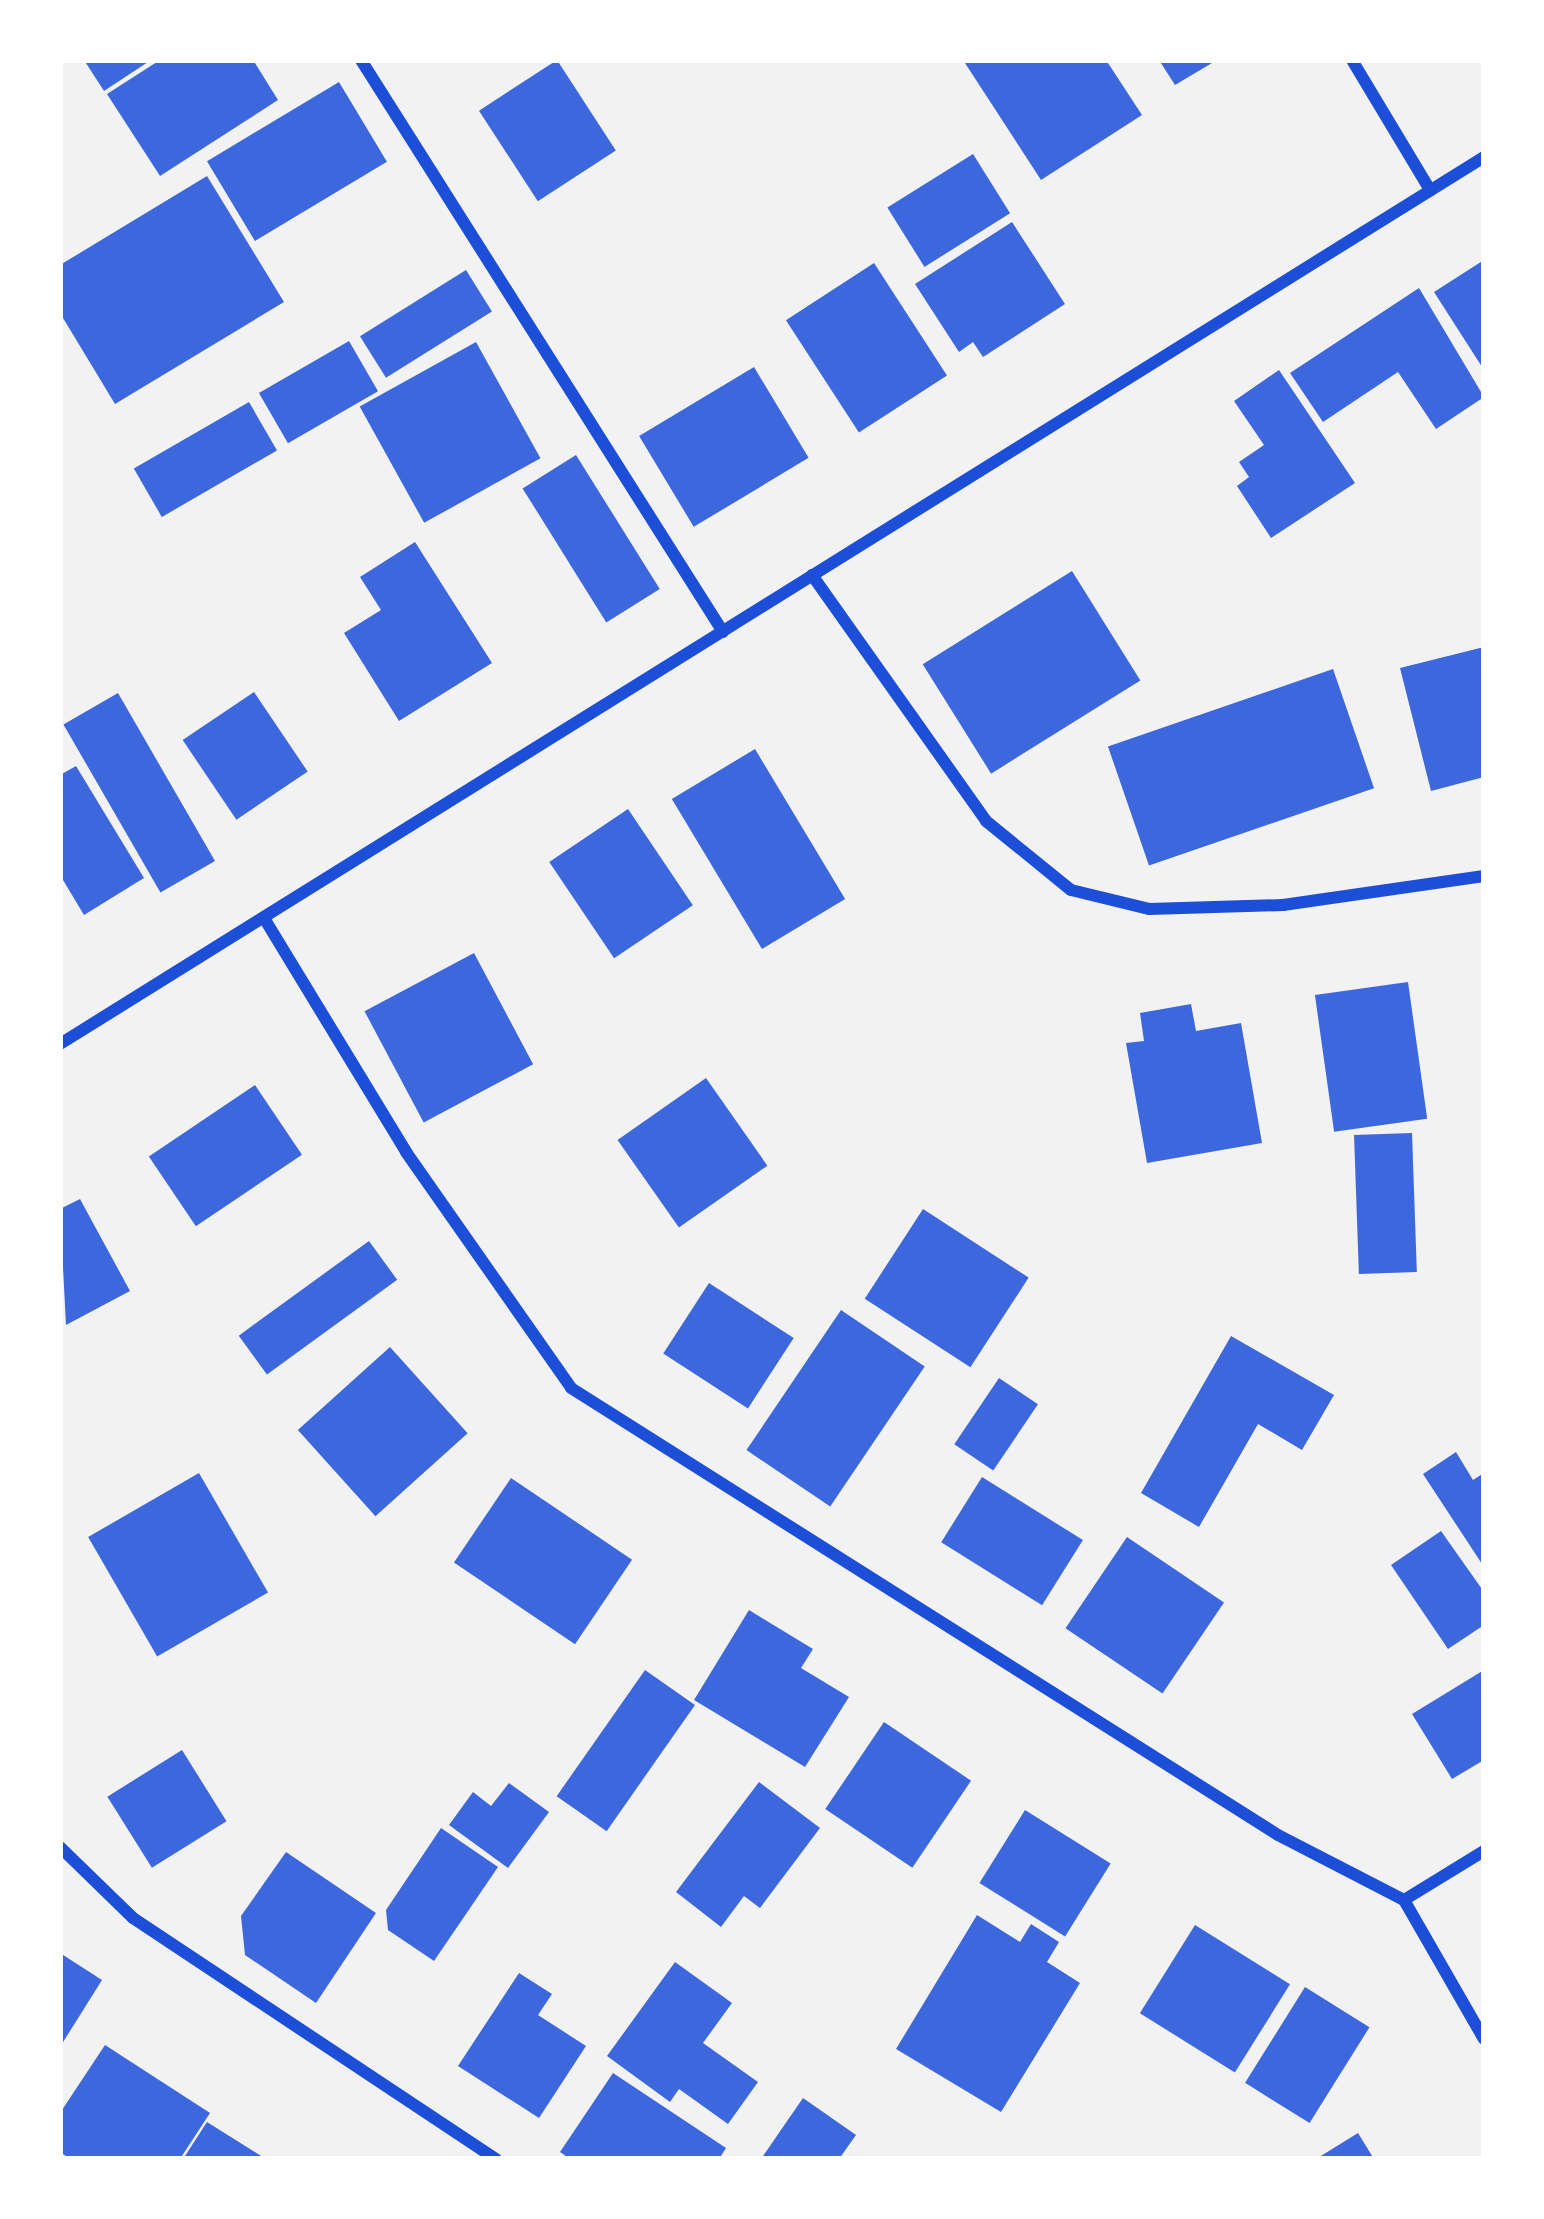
<!DOCTYPE html>
<html>
<head>
<meta charset="utf-8">
<style>
	body { margin:0 }
	#map { position:relative; width:1544px; height:2219px; overflow:hidden; background:#f2f2f2; font-family:"Work Sans",sans-serif }
	div>[style] { position:absolute }
	.building>* { inset:0; background:#3d67dc; transform-origin:0 0 }
	.minor>* { height:12px; margin:-6px; padding:0 6px; transform-origin:6px; border-radius:6px; background:#1d4ed8 }
	span { translate:-50% -50%; white-space:nowrap; text-align:center; line-height:1.15; -webkit-text-stroke:12px #fff; paint-order:stroke }
	.frame { position:absolute; inset:0; border:63px solid #fff; pointer-events:none }
</style>
</head>
<body>
<div id="map">
	<div class="building">
		<div style="clip-path:polygon(84px 60px,151px 60px,104px 91px)"></div>
		<div style="clip-path:polygon(160px 60px,253px 60px,278px 100px,160px 176px,107px 94px)"></div>
		<div style="left:557px;top:60px;width:108px;height:93px;rotate:57deg"></div>
		<div style="clip-path:polygon(963px 60px,1106px 60px,1142px 115px,1041px 180px)"></div>
		<div style="clip-path:polygon(1159px 60px,1217px 60px,1175px 85px)"></div>
		<div style="left:339px;top:82px;width:93px;height:154px;rotate:59deg"></div>
		<div style="left:973px;top:154px;width:70px;height:101px;rotate:58deg"></div>
		<div style="clip-path:polygon(207px 176px,284px 302px,115px 404px,60px 313px,60px 265px)"></div>
		<div style="clip-path:polygon(1012px 222px,1065px 304px,983px 357px,973px 342px,959px 352px,915px 284px)"></div>
		<div style="clip-path:polygon(1484px 260px,1484px 370px,1434px 292px)"></div>
		<div style="left:874px;top:263px;width:134px;height:105px;rotate:57deg"></div>
		<div style="left:466px;top:270px;width:49px;height:125px;rotate:58deg"></div>
		<div style="clip-path:polygon(1419px 288px,1484px 397px,1436px 429px,1398px 372px,1323px 422px,1290px 373px)"></div>
		<div style="left:349px;top:341px;width:58px;height:104px;rotate:60deg"></div>
		<div style="left:476px;top:342px;width:133px;height:133px;rotate:61deg"></div>
		<div style="left:754px;top:367px;width:106px;height:134px;rotate:59deg"></div>
		<div style="clip-path:polygon(1279px 370px,1355px 483px,1271px 538px,1237px 486px,1249px 477px,1239px 462px,1264px 445px,1234px 401px)"></div>
		<div style="left:249px;top:402px;width:56px;height:133px;rotate:60deg"></div>
		<div style="left:576px;top:455px;width:158px;height:63px;rotate:58deg"></div>
		<div style="clip-path:polygon(415px 542px,492px 663px,399px 721px,344px 633px,381px 610px,360px 577px)"></div>
		<div style="left:1072px;top:571px;width:129px;height:176px;rotate:58deg"></div>
		<div style="clip-path:polygon(1484px 647px,1484px 777px,1431px 791px,1400px 668px)"></div>
		<div style="left:1333px;top:669px;width:126px;height:238px;rotate:71deg"></div>
		<div style="left:254px;top:692px;width:96px;height:86px;rotate:56deg"></div>
		<div style="left:118px;top:693px;width:194px;height:63px;rotate:60deg"></div>
		<div style="left:755px;top:749px;width:175px;height:97px;rotate:59deg"></div>
		<div style="clip-path:polygon(76px 766px,144px 878px,84px 915px,60px 875px,60px 775px)"></div>
		<div style="left:628px;top:809px;width:116px;height:95px;rotate:56deg"></div>
		<div style="left:474px;top:953px;width:126px;height:124px;rotate:62deg"></div>
		<div style="left:1408px;top:982px;width:138px;height:94px;rotate:82deg"></div>
		<div style="clip-path:polygon(1191px 1004px,1196px 1031px,1241px 1023px,1262px 1143px,1147px 1163px,1126px 1043px,1144px 1041px,1140px 1013px)"></div>
		<div style="left:706px;top:1078px;width:107px;height:108px;rotate:55deg"></div>
		<div style="left:255px;top:1085px;width:84px;height:128px;rotate:56deg"></div>
		<div style="left:1412px;top:1133px;width:139px;height:58px;rotate:88deg"></div>
		<div style="clip-path:polygon(80px 1199px,130px 1291px,66px 1325px,60px 1209px)"></div>
		<div style="left:923px;top:1209px;width:126px;height:107px;rotate:33deg"></div>
		<div style="left:369px;top:1241px;width:48px;height:161px;rotate:54deg"></div>
		<div style="left:709px;top:1283px;width:101px;height:84px;rotate:33deg"></div>
		<div style="left:841px;top:1310px;width:101px;height:169px;rotate:34deg"></div>
		<div style="clip-path:polygon(1231px 1336px,1334px 1395px,1302px 1450px,1258px 1424px,1199px 1527px,1141px 1493px)"></div>
		<div style="left:390px;top:1347px;width:116px;height:124px;rotate:48deg"></div>
		<div style="left:999px;top:1378px;width:47px;height:80px;rotate:34deg"></div>
		<div style="clip-path:polygon(1456px 1452px,1473px 1480px,1484px 1473px,1484px 1567px,1423px 1474px)"></div>
		<div style="left:199px;top:1473px;width:138px;height:128px;rotate:60deg"></div>
		<div style="left:982px;top:1477px;width:119px;height:77px;rotate:32deg"></div>
		<div style="left:511px;top:1478px;width:146px;height:102px;rotate:34deg"></div>
		<div style="clip-path:polygon(1441px 1531px,1484px 1592px,1484px 1625px,1448px 1649px,1391px 1565px)"></div>
		<div style="left:1127px;top:1537px;width:117px;height:110px;rotate:34deg"></div>
		<div style="clip-path:polygon(749px 1610px,813px 1649px,801px 1668px,849px 1697px,805px 1767px,694px 1700px)"></div>
		<div style="left:645px;top:1670px;width:61px;height:154px;rotate:35deg"></div>
		<div style="clip-path:polygon(1484px 1670px,1484px 1760px,1452px 1779px,1412px 1714px)"></div>
		<div style="left:884px;top:1722px;width:105px;height:105px;rotate:34deg"></div>
		<div style="left:182px;top:1750px;width:84px;height:88px;rotate:58deg"></div>
		<div style="clip-path:polygon(759px 1782px,820px 1828px,760px 1908px,744px 1896px,721px 1927px,676px 1892px)"></div>
		<div style="clip-path:polygon(509px 1783px,549px 1812px,508px 1868px,449px 1825px,473px 1792px,491px 1806px)"></div>
		<div style="left:1025px;top:1810px;width:101px;height:86px;rotate:32deg"></div>
		<div style="clip-path:polygon(441px 1828px,498px 1867px,434px 1961px,388px 1930px,386px 1910px)"></div>
		<div style="clip-path:polygon(286px 1852px,376px 1913px,316px 2003px,245px 1955px,241px 1916px)"></div>
		<div style="clip-path:polygon(977px 1915px,1020px 1942px,1031px 1924px,1059px 1942px,1047px 1962px,1080px 1983px,1001px 2112px,896px 2049px)"></div>
		<div style="left:1195px;top:1925px;width:112px;height:104px;rotate:32deg"></div>
		<div style="clip-path:polygon(60px 1953px,102px 1980px,60px 2047px)"></div>
		<div style="clip-path:polygon(675px 1962px,732px 2003px,703px 2043px,758px 2082px,728px 2124px,679px 2089px,670px 2102px,607px 2056px)"></div>
		<div style="clip-path:polygon(519px 1973px,552px 1994px,538px 2015px,586px 2046px,539px 2118px,458px 2066px)"></div>
		<div style="left:1305px;top:1987px;width:76px;height:113px;rotate:32deg"></div>
		<div style="clip-path:polygon(105px 2045px,210px 2113px,180px 2159px,70px 2159px,60px 2152px,60px 2113px)"></div>
		<div style="clip-path:polygon(613px 2073px,726px 2148px,719px 2159px,570px 2159px,560px 2152px)"></div>
		<div style="clip-path:polygon(803px 2098px,856px 2135px,839px 2159px,761px 2159px)"></div>
		<div style="clip-path:polygon(207px 2122px,266px 2159px,183px 2159px)"></div>
		<div style="clip-path:polygon(1358px 2133px,1374px 2159px,1316px 2159px)"></div>
	</div>
	<div class="minor">
		<div style="left:361px;top:60px;width:677px;rotate:57.67deg"></div>
		<div style="left:1352px;top:60px;width:152px;rotate:59deg"></div>
		<div style="left:812px;top:575px;width:301px;rotate:54.7deg"></div>
		<div style="left:986px;top:821px;width:109px;rotate:39.1deg"></div>
		<div style="left:1071px;top:890px;width:80px;rotate:13.7deg"></div>
		<div style="left:1149px;top:909px;width:134px;rotate:-1.7deg"></div>
		<div style="left:1283px;top:905px;width:203px;rotate:-8.2deg"></div>
		<div style="left:264px;top:918px;width:274px;rotate:58.7deg"></div>
		<div style="left:406px;top:1152px;width:288px;rotate:55deg"></div>
		<div style="left:571px;top:1388px;width:836px;rotate:32.3deg"></div>
		<div style="left:1278px;top:1835px;width:142px;rotate:27.3deg"></div>
		<div style="left:60px;top:1044px;width:1678px;rotate:-31.92deg"></div>
		<div style="left:60px;top:1847px;width:102px;rotate:44.2deg"></div>
		<div style="left:133px;top:1918px;width:436px;rotate:33.6deg"></div>
		<div style="left:1404px;top:1900px;width:160px;rotate:60.1deg"></div>
		<div style="left:1404px;top:1900px;width:94px;rotate:-31.5deg"></div>
	</div>
	<div class="frame"></div>
</div>
</body>
</html>
